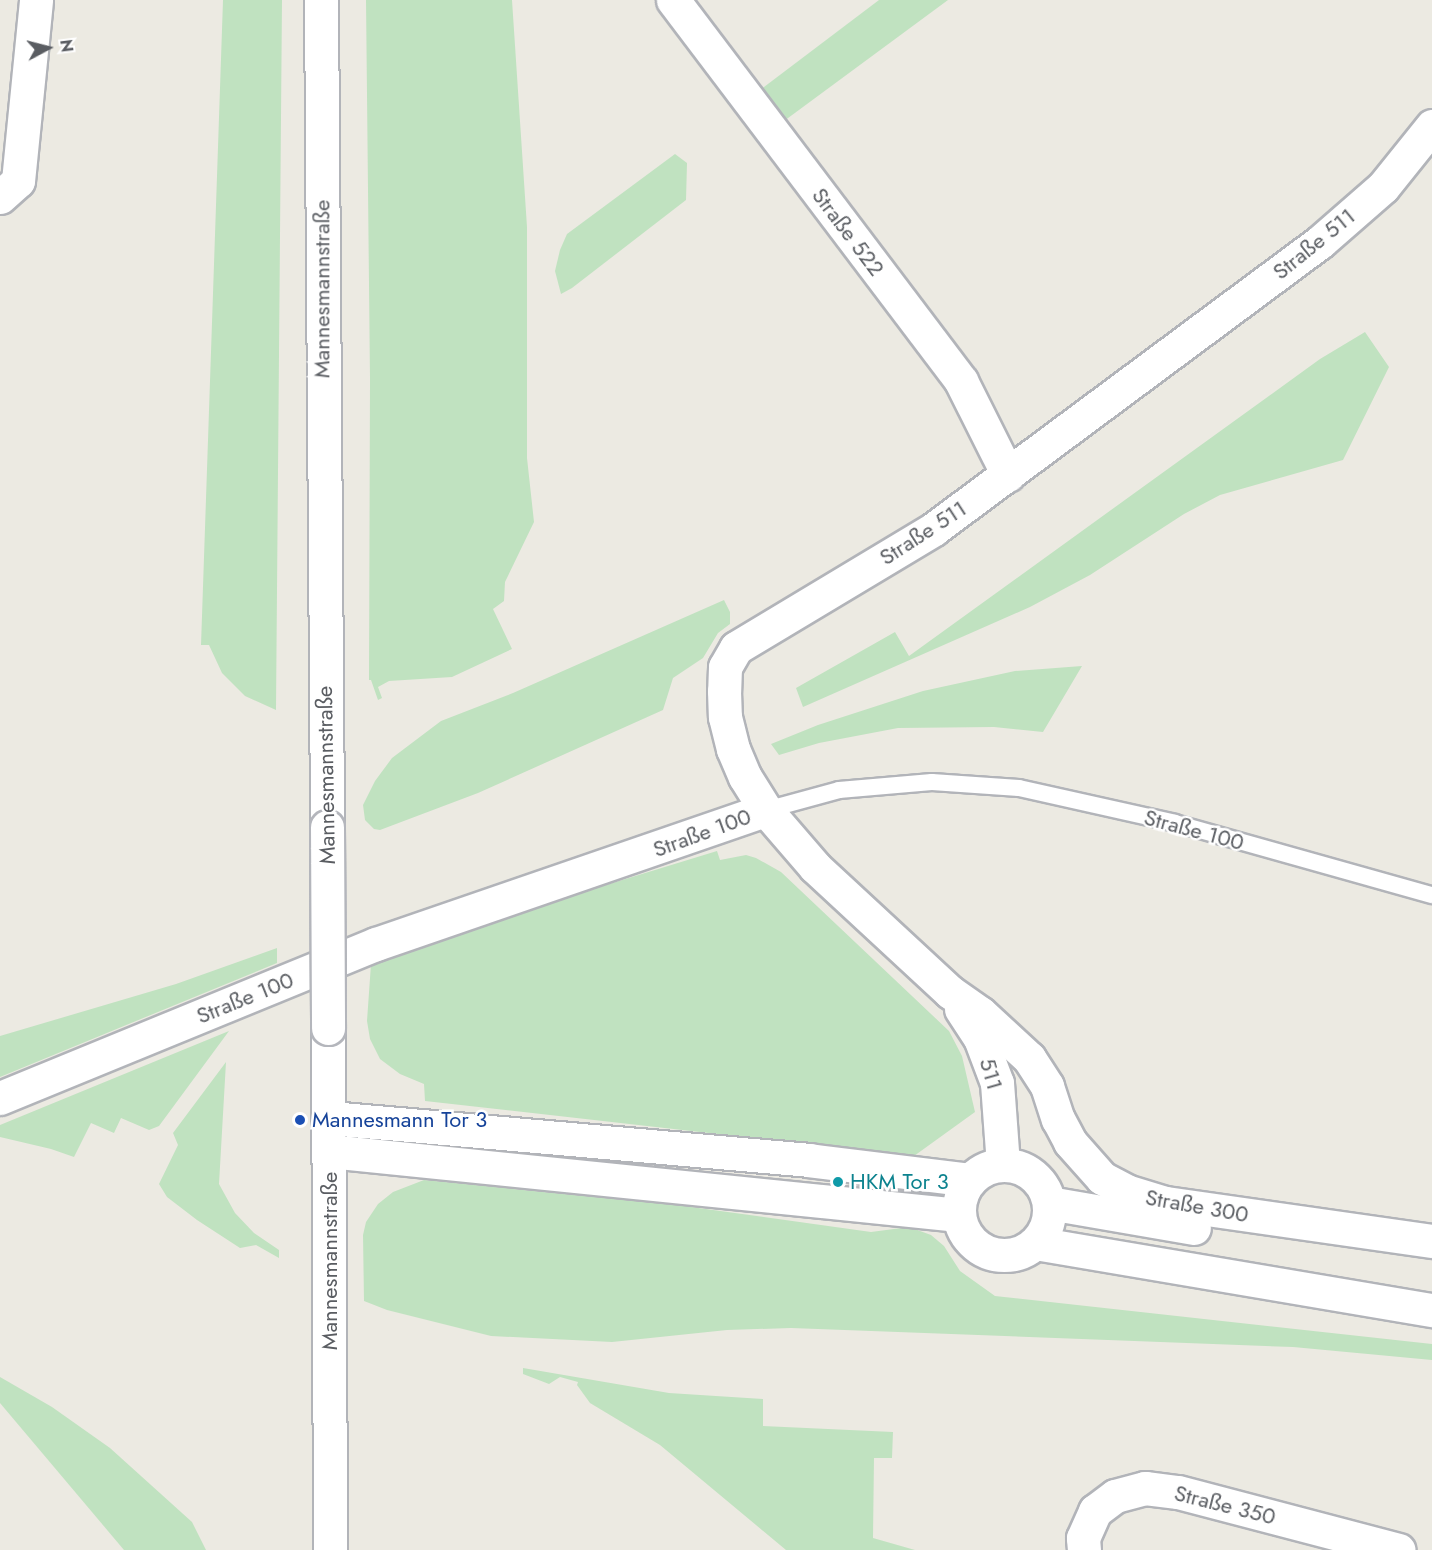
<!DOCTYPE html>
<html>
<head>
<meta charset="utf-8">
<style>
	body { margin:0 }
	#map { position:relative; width:1432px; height:1550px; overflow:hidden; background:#eceae2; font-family:Jost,sans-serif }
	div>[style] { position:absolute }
	.green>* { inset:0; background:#c0e2c0 }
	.roads { filter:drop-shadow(2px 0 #b2b4b9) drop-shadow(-2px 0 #b2b4b9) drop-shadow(0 2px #b2b4b9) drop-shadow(0 -2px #b2b4b9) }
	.service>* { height:16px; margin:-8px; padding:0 8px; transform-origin:8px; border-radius:8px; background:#fff }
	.minor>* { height:33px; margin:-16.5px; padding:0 16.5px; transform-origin:16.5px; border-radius:16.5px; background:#fff }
	.minor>.ring { margin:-16.5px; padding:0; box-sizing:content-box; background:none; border:33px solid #fff; border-radius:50% }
	.secondary>* { height:33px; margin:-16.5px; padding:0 16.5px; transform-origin:16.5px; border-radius:16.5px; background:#fff }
	.bridges { filter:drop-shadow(2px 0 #b4b6bc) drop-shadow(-2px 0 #b4b6bc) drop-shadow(0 2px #b4b6bc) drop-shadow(0 -2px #b4b6bc) }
	.secondary-bridge>* { height:33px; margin:-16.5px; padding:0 16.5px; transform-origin:16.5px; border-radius:16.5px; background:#fff }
	.dots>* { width:16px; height:16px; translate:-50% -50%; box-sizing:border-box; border:3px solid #fff; border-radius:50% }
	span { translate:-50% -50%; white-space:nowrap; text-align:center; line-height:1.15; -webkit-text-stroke:5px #fff; paint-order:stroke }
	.street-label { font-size:22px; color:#5a5d62 }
	.transit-label { font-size:22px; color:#164399 }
	.left { translate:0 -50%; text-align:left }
	.culture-label { font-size:22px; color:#0d838f }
	.north { position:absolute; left:18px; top:18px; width:60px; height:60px; -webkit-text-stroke:4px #fff; paint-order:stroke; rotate:83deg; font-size:16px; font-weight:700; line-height:24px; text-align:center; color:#5a5d62 }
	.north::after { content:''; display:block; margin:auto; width:21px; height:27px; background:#5a5d62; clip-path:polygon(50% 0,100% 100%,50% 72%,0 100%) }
</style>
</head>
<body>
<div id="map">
	<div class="green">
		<div style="clip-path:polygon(223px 0,282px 0,276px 710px,245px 696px,222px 673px,209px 645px,201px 645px)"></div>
		<div style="clip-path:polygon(366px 0,512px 0,527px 227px,527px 458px,534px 522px,505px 582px,504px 601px,493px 609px,512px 649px,452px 677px,389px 681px,378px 687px,382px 698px,378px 700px,371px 680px,369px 680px,370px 379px)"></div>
		<div style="clip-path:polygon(879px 0,948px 0,784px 121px,760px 90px)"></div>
		<div style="clip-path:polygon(675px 154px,687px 163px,686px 200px,572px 288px,561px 294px,555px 271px,560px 250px,567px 234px)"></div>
		<div style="clip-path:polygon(1365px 332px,1389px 367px,1343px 460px,1220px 495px,1184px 514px,1090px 575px,1030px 607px,803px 707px,796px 688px,895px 632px,909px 656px,1320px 359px)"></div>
		<div style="clip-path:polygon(724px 600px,730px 612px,730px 624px,718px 633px,703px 658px,673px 678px,663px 710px,478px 793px,380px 830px,374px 829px,365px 820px,363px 805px,375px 781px,392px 758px,441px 721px,513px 693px)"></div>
		<div style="clip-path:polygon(1082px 666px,1043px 732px,994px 727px,898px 728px,819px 743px,779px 755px,771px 744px,818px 725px,923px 691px,1015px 671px)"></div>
		<div style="clip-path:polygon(717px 851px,720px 860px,746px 855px,756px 858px,781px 872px,949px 1031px,962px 1056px,975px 1112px,914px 1156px,425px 1101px,424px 1084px,400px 1074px,380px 1059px,370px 1039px,367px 1021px,371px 964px,498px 918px)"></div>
		<div style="clip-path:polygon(277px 948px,277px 963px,0 1077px,0 1036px,176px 984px)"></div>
		<div style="clip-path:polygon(229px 1031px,159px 1126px,149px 1130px,121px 1118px,114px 1133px,91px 1123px,74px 1157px,51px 1149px,0 1137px,0 1125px)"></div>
		<div style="clip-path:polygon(226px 1062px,219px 1184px,235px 1213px,254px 1233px,279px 1250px,279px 1258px,256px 1245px,240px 1248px,197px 1220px,167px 1197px,159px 1184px,178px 1145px,173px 1133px)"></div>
		<div style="clip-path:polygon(424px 1180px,684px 1206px,871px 1232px,909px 1227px,931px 1235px,944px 1246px,960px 1271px,995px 1296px,1432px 1344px,1432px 1360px,1293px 1347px,791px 1328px,727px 1330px,612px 1342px,491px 1336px,387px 1310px,364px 1301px,363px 1235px,366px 1222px,378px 1204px,393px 1192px)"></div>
		<div style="clip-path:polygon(523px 1368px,669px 1393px,763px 1399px,763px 1426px,893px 1432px,892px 1458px,874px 1458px,873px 1538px,915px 1550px,786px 1550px,660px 1445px,590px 1403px,577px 1385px,578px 1382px,560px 1377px,549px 1384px,523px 1374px)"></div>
		<div style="clip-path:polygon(0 1377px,52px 1407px,110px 1448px,192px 1522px,206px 1550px,124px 1550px,0 1403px)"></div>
	</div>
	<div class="roads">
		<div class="service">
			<div style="left:766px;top:810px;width:76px;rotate:-15.3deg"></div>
			<div style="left:839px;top:790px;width:93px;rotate:-4.9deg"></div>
			<div style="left:932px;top:782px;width:87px;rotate:3.9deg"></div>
			<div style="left:1019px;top:788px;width:160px;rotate:12.6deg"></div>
			<div style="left:1175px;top:823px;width:267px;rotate:15.7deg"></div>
		</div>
		<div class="minor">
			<div style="left:673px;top:0;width:478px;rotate:52.9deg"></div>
			<div style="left:961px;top:381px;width:105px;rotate:63.4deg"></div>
			<div style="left:1432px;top:126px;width:78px;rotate:128.8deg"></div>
			<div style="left:1383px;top:187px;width:84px;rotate:138.9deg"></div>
			<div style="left:1320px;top:242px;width:481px;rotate:143.4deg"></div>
			<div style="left:934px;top:529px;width:231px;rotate:149deg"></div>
			<div style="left:736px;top:648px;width:22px;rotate:120deg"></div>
			<div style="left:725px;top:667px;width:24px;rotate:92deg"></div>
			<div style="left:724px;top:691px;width:26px;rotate:88deg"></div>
			<div style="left:725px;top:717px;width:33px;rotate:76deg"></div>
			<div style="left:733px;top:749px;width:30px;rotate:67deg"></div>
			<div style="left:745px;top:777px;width:39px;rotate:58deg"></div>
			<div style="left:766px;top:810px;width:75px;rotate:49.3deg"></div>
			<div style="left:815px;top:867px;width:184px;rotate:42.8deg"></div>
			<div style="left:950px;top:992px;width:37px;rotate:35deg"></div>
			<div style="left:980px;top:1013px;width:67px;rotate:42.6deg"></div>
			<div style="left:1029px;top:1058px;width:33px;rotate:57deg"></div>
			<div style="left:1047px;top:1086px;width:35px;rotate:72deg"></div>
			<div style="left:1058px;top:1119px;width:26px;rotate:62deg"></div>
			<div style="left:1070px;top:1142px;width:48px;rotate:48.4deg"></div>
			<div style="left:1102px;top:1178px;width:27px;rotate:28deg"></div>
			<div style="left:1126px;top:1191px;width:41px;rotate:17.1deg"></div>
			<div style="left:1165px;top:1203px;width:270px;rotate:8.1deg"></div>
			<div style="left:0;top:197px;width:24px;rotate:-42deg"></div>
			<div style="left:18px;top:181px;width:182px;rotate:-84.3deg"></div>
			<div style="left:961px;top:1009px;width:35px;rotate:57deg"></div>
			<div style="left:980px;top:1038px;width:48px;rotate:69.3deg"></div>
			<div style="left:997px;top:1083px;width:82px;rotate:85.8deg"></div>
			<div style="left:0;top:1098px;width:406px;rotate:-22.3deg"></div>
			<div style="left:376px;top:944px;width:412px;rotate:-19deg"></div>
			<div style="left:330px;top:1118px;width:480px;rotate:5deg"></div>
			<div style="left:808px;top:1160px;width:163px;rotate:7deg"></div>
			<div style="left:329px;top:1151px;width:633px;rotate:5.8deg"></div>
			<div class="ring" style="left:959px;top:1165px;width:57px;height:57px"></div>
			<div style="left:1049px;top:1203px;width:147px;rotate:9.8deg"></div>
			<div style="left:1035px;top:1243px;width:403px;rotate:9.6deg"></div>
			<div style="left:1084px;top:1550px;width:12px;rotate:-95deg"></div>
			<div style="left:1083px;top:1538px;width:30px;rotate:-66deg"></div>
			<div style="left:1095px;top:1511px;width:25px;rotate:-37deg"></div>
			<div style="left:1115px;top:1496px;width:31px;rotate:-15deg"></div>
			<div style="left:1145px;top:1488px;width:33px;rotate:7deg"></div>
			<div style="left:1178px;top:1492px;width:228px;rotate:14.7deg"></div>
		</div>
		<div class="secondary">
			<div style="left:321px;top:0;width:827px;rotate:89.58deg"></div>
			<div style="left:328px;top:1028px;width:522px;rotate:89.78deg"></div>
		</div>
	</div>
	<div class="bridges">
		<div class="secondary-bridge">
			<div style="left:327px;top:827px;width:201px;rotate:89.7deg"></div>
		</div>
	</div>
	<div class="dots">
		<div style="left:300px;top:1120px;background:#1a4fb4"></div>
		<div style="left:838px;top:1182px;background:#0f9aa8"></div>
	</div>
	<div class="street-label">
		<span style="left:848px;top:232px;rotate:53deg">Straße 522</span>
		<span style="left:1314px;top:244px;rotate:-39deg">Straße 511</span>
		<span style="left:322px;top:289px;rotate:-90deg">Mannesmannstraße</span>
		<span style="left:923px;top:533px;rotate:-33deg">Straße 511</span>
		<span style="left:326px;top:775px;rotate:-91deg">Mannesmannstraße</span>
		<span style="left:1194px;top:830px;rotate:15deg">Straße 100</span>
		<span style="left:702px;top:833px;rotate:-20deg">Straße 100</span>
		<span style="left:245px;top:998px;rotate:-22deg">Straße 100</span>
		<span style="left:991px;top:1074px;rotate:74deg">511</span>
		<span style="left:1197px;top:1206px;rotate:10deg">Straße 300</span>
		<span style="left:330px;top:1261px;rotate:-90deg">Mannesmannstraße</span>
		<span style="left:1225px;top:1505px;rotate:14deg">Straße 350</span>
	</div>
	<div class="transit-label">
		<span class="left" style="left:312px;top:1120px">Mannesmann Tor 3</span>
	</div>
	<div class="culture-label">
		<span class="left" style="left:850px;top:1182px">HKM Tor 3</span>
	</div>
	<div class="north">N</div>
</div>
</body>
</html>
